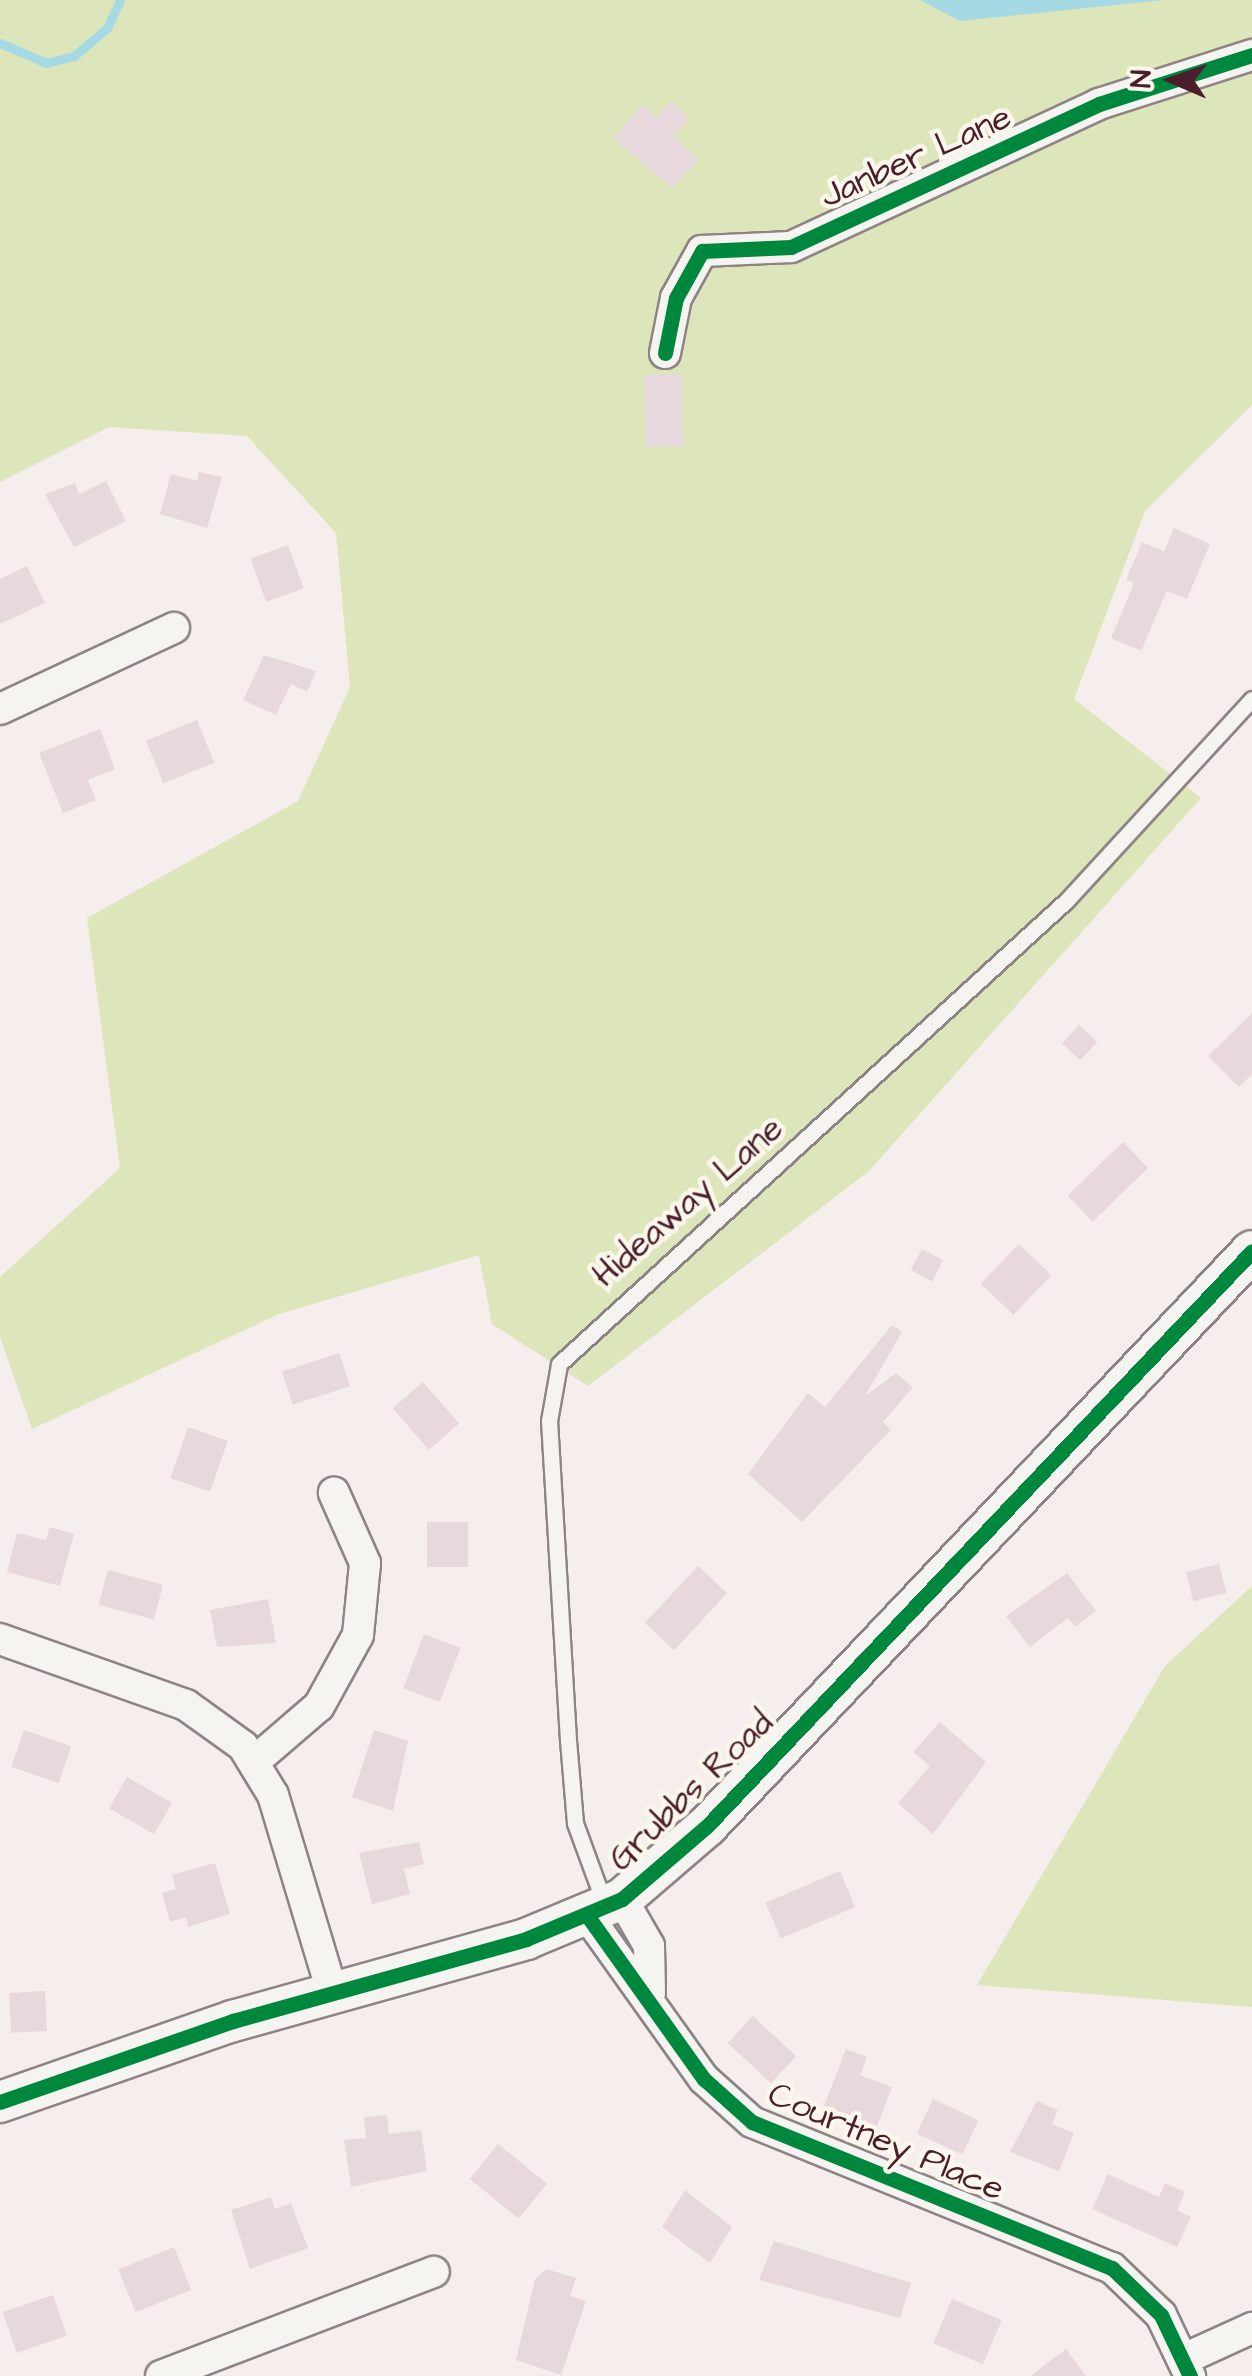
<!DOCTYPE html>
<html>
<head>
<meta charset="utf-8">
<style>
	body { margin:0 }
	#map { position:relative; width:1252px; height:2376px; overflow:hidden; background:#f5eeec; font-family:"Architects Daughter",sans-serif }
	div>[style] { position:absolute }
	.green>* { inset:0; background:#dde5bb }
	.water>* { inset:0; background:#a5d9e4 }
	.stream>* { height:9px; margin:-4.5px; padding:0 4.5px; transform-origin:4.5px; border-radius:4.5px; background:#a5d9e4 }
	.building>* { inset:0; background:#e7d8dd; transform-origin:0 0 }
	.roads { filter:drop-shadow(2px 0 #8f8485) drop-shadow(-2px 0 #8f8485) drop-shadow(0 2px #8f8485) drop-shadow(0 -2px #8f8485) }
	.lane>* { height:15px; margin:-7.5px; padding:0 7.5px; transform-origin:7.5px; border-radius:7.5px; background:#f6f4f0 }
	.street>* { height:30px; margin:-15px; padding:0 15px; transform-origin:15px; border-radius:15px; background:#f6f4f0 }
	.secondary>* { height:40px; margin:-20px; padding:0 20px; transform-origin:20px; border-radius:20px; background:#f6f4f0 }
	.cycleway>* { height:15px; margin:-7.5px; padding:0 7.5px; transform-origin:7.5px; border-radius:7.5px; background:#00873e }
	span { translate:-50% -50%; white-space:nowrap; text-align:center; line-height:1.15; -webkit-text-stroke:9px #fbf7ec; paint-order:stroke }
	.street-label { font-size:35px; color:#4a1f2b }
	.north { position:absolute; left:1122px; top:30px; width:100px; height:100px; -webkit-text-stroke:8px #fbf7ec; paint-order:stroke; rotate:272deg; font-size:28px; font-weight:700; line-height:40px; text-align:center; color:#4a1f2b }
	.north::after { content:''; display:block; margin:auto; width:35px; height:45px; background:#4a1f2b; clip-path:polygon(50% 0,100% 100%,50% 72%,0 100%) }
</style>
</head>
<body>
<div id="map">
	<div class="green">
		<div style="clip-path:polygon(0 0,1252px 0,1252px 405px,1145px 511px,1074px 699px,1201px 798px,868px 1172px,588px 1386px,492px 1324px,479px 1255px,279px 1314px,32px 1429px,0 1337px,0 1277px,120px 1168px,87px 918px,298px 801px,350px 687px,336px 533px,247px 436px,109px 427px,0 482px)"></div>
		<div style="clip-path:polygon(1252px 1586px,1252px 2007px,977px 1985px,1165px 1666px)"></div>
	</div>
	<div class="water">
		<div style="clip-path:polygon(920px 0,1164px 0,960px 21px)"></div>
	</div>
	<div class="stream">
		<div style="left:0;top:43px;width:50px;rotate:23.5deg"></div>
		<div style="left:46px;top:63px;width:29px;rotate:-14deg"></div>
		<div style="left:74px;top:56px;width:43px;rotate:-40.3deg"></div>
		<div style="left:107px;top:28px;width:31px;rotate:-65deg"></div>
	</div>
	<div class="building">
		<div style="clip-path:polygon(671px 101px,689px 119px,673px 136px,699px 160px,672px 188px,613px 138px,643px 105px,656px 117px)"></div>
		<div style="left:681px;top:374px;width:72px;height:37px;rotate:88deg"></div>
		<div style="clip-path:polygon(199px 472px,222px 477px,207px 528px,160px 514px,171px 474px,197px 481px)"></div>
		<div style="clip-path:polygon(106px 481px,126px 521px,74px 547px,45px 494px,75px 483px,79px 494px)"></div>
		<div style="clip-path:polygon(1174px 528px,1210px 544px,1187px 599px,1167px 591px,1141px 651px,1111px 638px,1134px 583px,1126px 580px,1142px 542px,1164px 551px)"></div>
		<div style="left:288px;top:545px;width:46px;height:40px;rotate:70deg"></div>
		<div style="clip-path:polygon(27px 566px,45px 603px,0 624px,0 579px)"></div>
		<div style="clip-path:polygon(264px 655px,316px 671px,307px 692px,291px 684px,276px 715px,243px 700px)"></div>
		<div style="left:197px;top:720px;width:46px;height:55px;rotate:68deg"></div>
		<div style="clip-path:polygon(100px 729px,115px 769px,88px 780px,96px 800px,63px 813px,39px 753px)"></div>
		<div style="clip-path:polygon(1252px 1013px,1252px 1074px,1239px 1087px,1208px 1056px)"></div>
		<div style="left:1079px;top:1025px;width:25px;height:25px;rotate:43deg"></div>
		<div style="left:1123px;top:1142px;width:36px;height:77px;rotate:46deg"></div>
		<div style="left:1019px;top:1244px;width:45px;height:55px;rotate:44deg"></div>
		<div style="left:922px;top:1249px;width:24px;height:24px;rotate:28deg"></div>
		<div style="clip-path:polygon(892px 1325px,902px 1332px,865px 1396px,896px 1373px,913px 1387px,883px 1422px,891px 1430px,802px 1522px,748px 1474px,808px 1393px,825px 1407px)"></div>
		<div style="left:339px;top:1353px;width:35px;height:60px;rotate:72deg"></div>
		<div style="left:423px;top:1382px;width:55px;height:40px;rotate:49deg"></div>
		<div style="left:188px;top:1427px;width:42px;height:54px;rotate:19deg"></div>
		<div style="left:427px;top:1522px;width:41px;height:45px"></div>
		<div style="clip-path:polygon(50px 1527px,74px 1534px,60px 1586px,7px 1572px,17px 1533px,46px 1540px)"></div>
		<div style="left:1219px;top:1564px;width:30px;height:34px;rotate:76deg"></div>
		<div style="left:698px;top:1566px;width:40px;height:78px;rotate:43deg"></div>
		<div style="left:108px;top:1570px;width:57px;height:36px;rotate:15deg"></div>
		<div style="clip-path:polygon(1067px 1573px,1096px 1611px,1075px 1627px,1068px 1618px,1030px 1647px,1006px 1616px)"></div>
		<div style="clip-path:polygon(268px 1599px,276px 1643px,217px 1647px,210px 1610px)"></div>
		<div style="left:424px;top:1634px;width:39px;height:58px;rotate:21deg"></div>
		<div style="clip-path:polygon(940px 1722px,986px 1762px,933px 1834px,898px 1803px,930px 1766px,913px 1752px)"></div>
		<div style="left:24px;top:1730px;width:50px;height:39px;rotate:19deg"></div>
		<div style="clip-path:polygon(374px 1730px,408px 1741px,393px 1811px,352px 1797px)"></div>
		<div style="left:127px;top:1777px;width:52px;height:36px;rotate:30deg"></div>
		<div style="clip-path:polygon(419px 1842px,424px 1864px,404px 1869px,410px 1894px,372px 1904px,359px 1853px)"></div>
		<div style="clip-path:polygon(215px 1863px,230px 1914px,188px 1927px,186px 1917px,170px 1922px,162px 1893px,176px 1889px,172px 1875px)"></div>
		<div style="left:840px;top:1871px;width:39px;height:81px;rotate:67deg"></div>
		<div style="left:45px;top:1991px;width:40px;height:36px;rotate:87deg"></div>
		<div style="left:753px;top:2016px;width:59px;height:37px;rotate:43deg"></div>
		<div style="clip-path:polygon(846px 2049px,867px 2057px,860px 2075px,892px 2087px,877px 2126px,824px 2106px)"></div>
		<div style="left:933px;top:2099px;width:50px;height:38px;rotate:25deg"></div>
		<div style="clip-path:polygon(1037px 2101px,1058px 2110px,1052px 2124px,1074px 2133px,1059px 2171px,1010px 2152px)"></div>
		<div style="clip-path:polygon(387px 2115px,389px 2134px,421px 2130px,427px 2171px,351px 2187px,344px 2140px,366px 2138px,364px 2117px)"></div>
		<div style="left:498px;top:2144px;width:63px;height:45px;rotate:39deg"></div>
		<div style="clip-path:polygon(1108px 2174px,1159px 2197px,1165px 2183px,1185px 2192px,1177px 2210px,1191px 2217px,1177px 2247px,1092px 2209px)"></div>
		<div style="clip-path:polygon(685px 2190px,732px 2227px,710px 2263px,662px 2227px)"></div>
		<div style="clip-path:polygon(271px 2197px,275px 2209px,291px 2203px,308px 2248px,250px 2269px,231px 2210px)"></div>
		<div style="clip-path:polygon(774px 2241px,911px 2283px,900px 2318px,759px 2280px)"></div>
		<div style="left:174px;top:2247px;width:46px;height:60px;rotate:68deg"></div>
		<div style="clip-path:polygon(546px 2269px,576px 2278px,570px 2296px,586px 2301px,561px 2375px,516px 2360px,535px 2279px)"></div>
		<div style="left:53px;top:2295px;width:43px;height:53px;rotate:71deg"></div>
		<div style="left:952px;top:2299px;width:54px;height:48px;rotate:23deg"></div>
		<div style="clip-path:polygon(1066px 2349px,1086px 2376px,1030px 2376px)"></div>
	</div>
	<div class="roads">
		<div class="lane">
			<div style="left:605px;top:1905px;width:87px;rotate:-110.1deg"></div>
			<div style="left:575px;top:1823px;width:83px;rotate:-94.8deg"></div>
			<div style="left:568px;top:1740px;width:320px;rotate:-93.4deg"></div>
			<div style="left:549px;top:1421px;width:58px;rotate:-80deg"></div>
			<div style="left:559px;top:1364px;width:688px;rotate:-42.41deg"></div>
			<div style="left:1067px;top:900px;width:273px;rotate:-47.4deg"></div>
		</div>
		<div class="street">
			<div style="left:665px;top:353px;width:56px;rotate:-78.7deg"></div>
			<div style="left:676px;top:298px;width:54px;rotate:-61deg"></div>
			<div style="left:702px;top:251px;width:89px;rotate:-2.6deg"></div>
			<div style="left:791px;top:247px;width:340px;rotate:-24.9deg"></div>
			<div style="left:1099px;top:104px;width:161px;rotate:-17.8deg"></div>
			<div style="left:0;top:709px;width:192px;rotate:-25deg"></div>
			<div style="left:0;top:1639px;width:197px;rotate:19.5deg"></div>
			<div style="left:186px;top:1705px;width:70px;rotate:35.7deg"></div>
			<div style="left:243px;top:1746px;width:57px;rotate:58.5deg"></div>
			<div style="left:273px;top:1795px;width:206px;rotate:73.3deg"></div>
			<div style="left:255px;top:1761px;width:84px;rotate:-40.7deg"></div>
			<div style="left:319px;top:1706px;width:81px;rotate:-61.2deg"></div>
			<div style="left:358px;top:1635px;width:72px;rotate:-84.4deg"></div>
			<div style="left:365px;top:1563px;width:77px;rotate:-113.9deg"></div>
			<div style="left:622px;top:1899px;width:54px;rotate:60.1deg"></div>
			<div style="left:649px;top:1946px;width:47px;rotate:88.8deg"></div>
			<div style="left:589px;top:1918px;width:198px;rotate:54.5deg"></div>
			<div style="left:704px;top:2079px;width:64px;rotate:41.9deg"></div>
			<div style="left:752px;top:2122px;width:388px;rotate:22.1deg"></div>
			<div style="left:1112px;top:2268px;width:68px;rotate:43.8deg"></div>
			<div style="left:1161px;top:2315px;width:68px;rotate:64.6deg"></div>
			<div style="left:1184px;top:2359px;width:75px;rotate:-24.5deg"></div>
			<div style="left:161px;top:2376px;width:292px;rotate:-20.9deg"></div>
		</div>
		<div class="secondary">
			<div style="left:0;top:2102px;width:247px;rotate:-19.2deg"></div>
			<div style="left:233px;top:2021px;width:304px;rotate:-15.6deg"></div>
			<div style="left:526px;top:1939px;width:104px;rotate:-22.6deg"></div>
			<div style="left:622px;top:1899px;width:112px;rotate:-40.7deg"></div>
			<div style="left:707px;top:1826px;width:792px;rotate:-46.53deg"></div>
		</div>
	</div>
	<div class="cycleway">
		<div style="left:665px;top:353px;width:56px;rotate:-78.7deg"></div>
		<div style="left:676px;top:298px;width:54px;rotate:-61deg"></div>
		<div style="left:702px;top:251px;width:89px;rotate:-2.6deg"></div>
		<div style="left:791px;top:247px;width:340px;rotate:-24.9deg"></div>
		<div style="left:1099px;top:104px;width:161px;rotate:-17.8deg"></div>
		<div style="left:589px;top:1918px;width:198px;rotate:54.5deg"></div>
		<div style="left:704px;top:2079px;width:64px;rotate:41.9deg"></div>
		<div style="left:752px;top:2122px;width:388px;rotate:22.1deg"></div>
		<div style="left:1112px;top:2268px;width:68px;rotate:43.8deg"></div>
		<div style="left:1161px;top:2315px;width:68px;rotate:64.6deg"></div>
		<div style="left:0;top:2102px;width:247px;rotate:-19.2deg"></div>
		<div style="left:233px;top:2021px;width:304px;rotate:-15.6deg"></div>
		<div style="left:526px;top:1939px;width:104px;rotate:-22.6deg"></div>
		<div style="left:622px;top:1899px;width:112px;rotate:-40.7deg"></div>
		<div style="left:707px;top:1826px;width:792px;rotate:-46.53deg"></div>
	</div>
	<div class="street-label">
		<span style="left:916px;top:157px;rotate:-24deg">Janber Lane</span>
		<span style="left:688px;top:1202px;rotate:-41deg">Hideaway Lane</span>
		<span style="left:691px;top:1791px;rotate:-44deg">Grubbs Road</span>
		<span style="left:886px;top:2142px;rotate:23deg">Courtney Place</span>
	</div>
	<div class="north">N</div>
</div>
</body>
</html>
